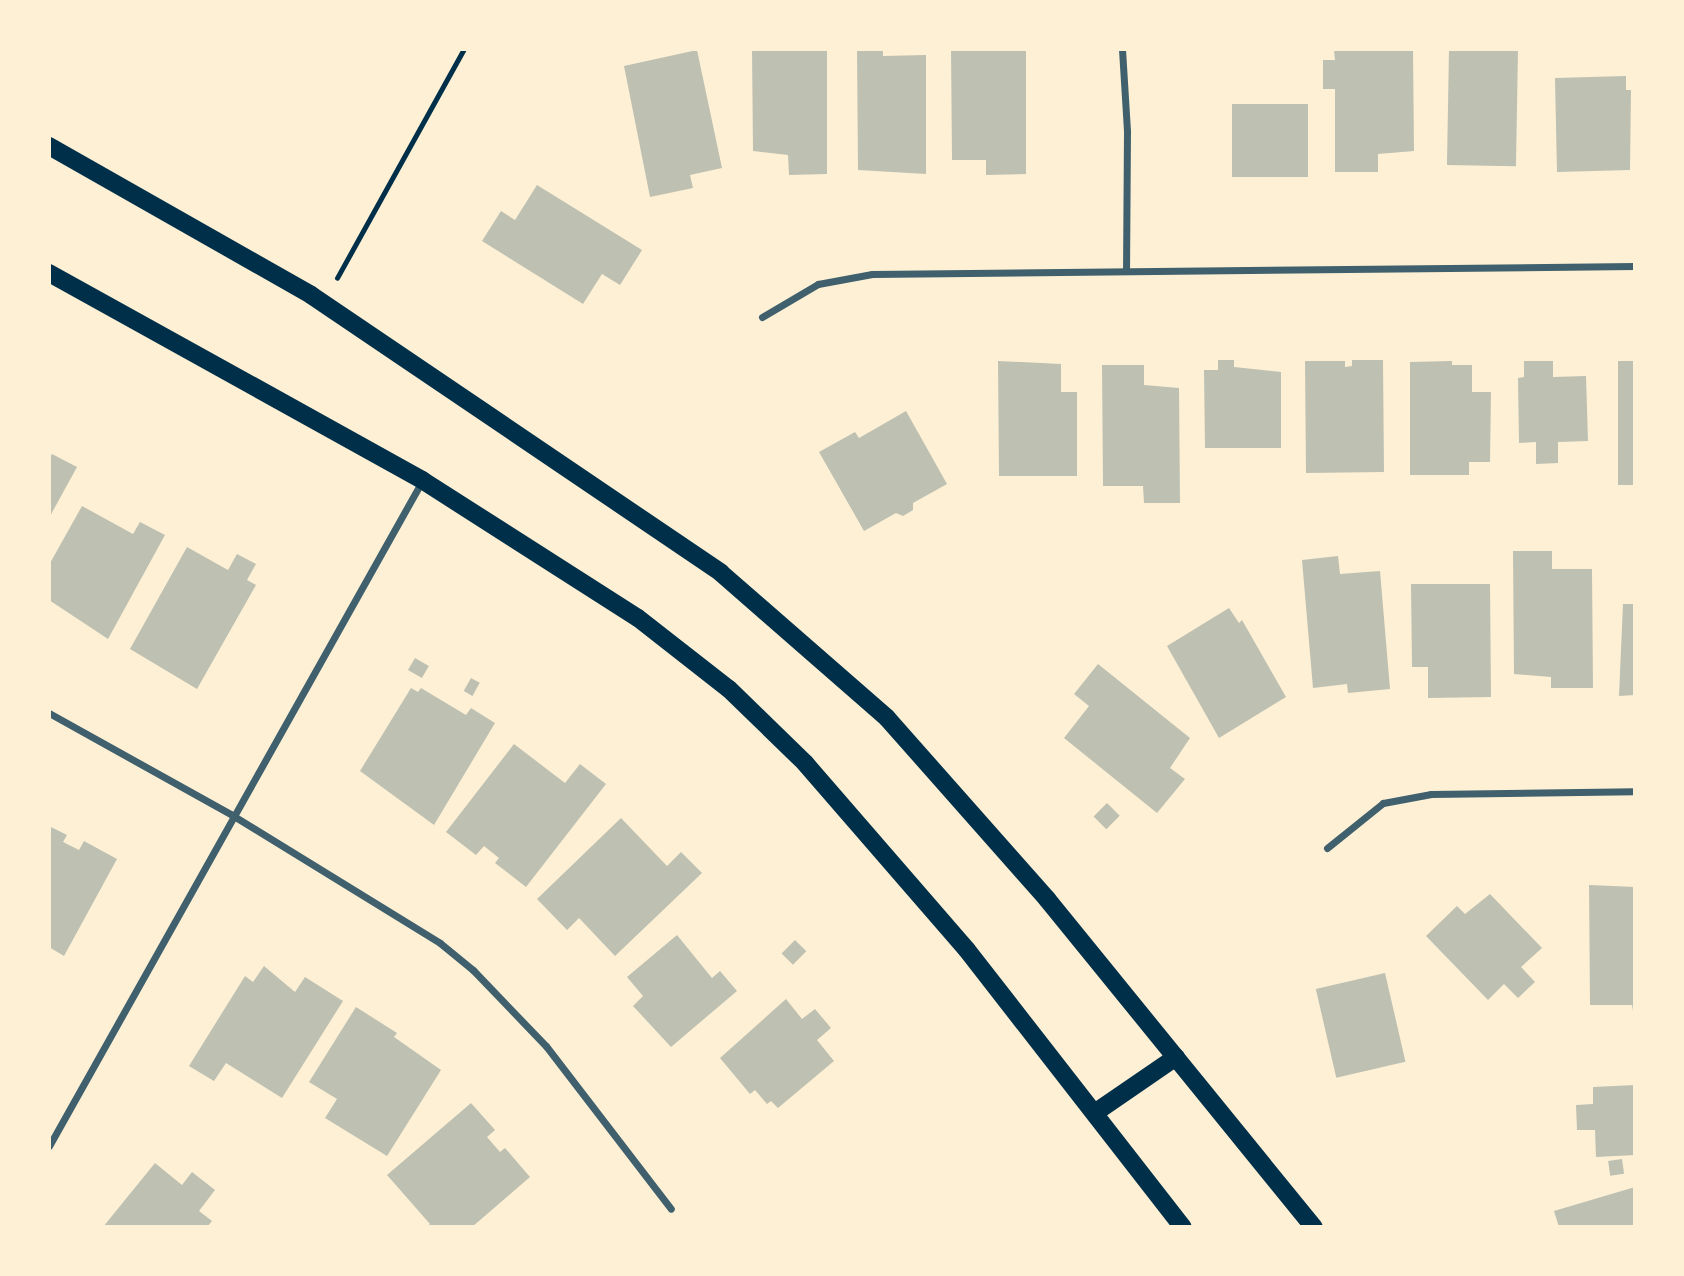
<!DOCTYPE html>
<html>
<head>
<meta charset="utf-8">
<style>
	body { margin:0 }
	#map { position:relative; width:1684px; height:1276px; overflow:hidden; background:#fdf0d5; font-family:Spectral,serif }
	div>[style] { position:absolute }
	.building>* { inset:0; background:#bec0b2; transform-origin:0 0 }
	.path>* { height:4.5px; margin:-2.25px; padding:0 2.25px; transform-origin:2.25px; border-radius:2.25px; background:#003049 }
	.minor>* { height:7px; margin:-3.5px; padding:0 3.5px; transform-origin:3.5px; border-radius:3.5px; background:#3f606c }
	.primary>* { height:18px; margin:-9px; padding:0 9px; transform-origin:9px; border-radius:9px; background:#003049 }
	span { translate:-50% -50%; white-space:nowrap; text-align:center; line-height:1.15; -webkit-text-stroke:5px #fdf0d5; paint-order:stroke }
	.frame { position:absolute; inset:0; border:51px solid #fdf0d5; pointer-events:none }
</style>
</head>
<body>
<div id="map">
	<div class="building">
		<div style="clip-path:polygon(752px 49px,827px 51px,827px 174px,789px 175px,788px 155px,753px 151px)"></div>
		<div style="clip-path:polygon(857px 49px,883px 49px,883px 56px,926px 55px,926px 174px,858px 170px)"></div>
		<div style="clip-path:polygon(951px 49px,1026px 49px,1026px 174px,986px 175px,986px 160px,952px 160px)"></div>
		<div style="clip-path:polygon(1413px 49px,1414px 151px,1378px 154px,1378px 172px,1335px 172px,1335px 89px,1323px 89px,1323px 60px,1335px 60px,1334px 50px)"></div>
		<div style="left:1449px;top:49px;width:69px;height:116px;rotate:1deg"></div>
		<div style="clip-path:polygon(697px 50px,722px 168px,690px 175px,693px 188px,650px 197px,624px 66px)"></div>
		<div style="clip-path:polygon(1626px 76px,1626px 90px,1631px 90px,1630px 170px,1557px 172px,1555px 78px)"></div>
		<div style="left:1232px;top:104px;width:76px;height:73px"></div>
		<div style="clip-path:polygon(537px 185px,642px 250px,620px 285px,602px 274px,583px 304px,482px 241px,501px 211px,515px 220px)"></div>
		<div style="clip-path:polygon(1218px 360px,1234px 360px,1234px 367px,1281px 372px,1281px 448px,1205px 448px,1204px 370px,1218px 370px)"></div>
		<div style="clip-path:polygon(1352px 360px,1383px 360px,1384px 472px,1306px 473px,1305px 361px,1345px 361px,1345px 367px,1352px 366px)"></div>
		<div style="clip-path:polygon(998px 361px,1061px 364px,1061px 392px,1077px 392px,1077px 476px,999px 476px)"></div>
		<div style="clip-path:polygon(1452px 361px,1452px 365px,1472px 365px,1472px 392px,1491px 392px,1490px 462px,1469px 462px,1469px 475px,1410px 475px,1410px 362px)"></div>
		<div style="clip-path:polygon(1524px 361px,1553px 361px,1553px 377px,1586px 376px,1588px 441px,1558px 442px,1558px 463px,1536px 464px,1536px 442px,1519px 443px,1518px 378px,1524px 377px)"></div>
		<div style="left:1618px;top:361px;width:17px;height:124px"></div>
		<div style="clip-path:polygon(1102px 365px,1144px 365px,1144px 385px,1179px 388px,1180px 503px,1144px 503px,1143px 486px,1103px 486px)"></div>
		<div style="clip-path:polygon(906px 411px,947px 484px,913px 503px,913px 510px,903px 516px,896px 513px,864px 531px,819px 452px,855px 432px,859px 438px)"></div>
		<div style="clip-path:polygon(52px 454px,77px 467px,49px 518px,49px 459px)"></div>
		<div style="clip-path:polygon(82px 506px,133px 534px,140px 522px,165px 535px,108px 639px,49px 600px,49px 565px)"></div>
		<div style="clip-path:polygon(187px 547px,228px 570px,237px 554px,256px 564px,247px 580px,256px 585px,197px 689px,130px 649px)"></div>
		<div style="clip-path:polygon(1513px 551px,1552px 551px,1552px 569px,1592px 569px,1593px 688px,1551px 688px,1551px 677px,1514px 674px)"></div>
		<div style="clip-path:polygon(1338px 556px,1340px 574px,1380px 571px,1390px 689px,1348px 693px,1347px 684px,1313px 688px,1302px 560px)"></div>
		<div style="clip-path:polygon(1411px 584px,1490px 584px,1491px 697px,1428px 698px,1428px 667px,1412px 667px)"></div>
		<div style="clip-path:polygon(1623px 604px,1635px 604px,1635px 695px,1619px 696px)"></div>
		<div style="clip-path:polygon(1229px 608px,1239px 623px,1242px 620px,1286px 697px,1219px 738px,1167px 646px)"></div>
		<div style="left:415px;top:658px;width:16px;height:14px;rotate:30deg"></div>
		<div style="clip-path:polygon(1098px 664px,1190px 738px,1170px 768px,1185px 779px,1157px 813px,1064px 738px,1089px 706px,1074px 694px)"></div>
		<div style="left:471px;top:678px;width:10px;height:15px;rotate:29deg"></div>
		<div style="clip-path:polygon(411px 688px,418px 692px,421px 688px,466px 715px,471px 708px,495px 723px,434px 825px,360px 771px)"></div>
		<div style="clip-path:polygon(514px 744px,565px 783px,580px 764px,606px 784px,526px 887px,495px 863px,499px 858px,484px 846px,476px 855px,446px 832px)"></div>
		<div style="left:1107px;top:803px;width:18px;height:19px;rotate:45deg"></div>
		<div style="clip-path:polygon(621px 818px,667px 866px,681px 852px,702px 873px,615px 956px,579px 918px,567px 930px,537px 899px)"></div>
		<div style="clip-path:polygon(49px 826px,67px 835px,63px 842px,79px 850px,84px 841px,117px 859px,64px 956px,49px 947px)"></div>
		<div style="clip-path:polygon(1589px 885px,1635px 887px,1635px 1023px,1632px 1005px,1590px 1005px)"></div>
		<div style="clip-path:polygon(1490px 894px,1542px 948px,1521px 967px,1535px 982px,1518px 998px,1504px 984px,1488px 1000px,1426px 936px,1457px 906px,1465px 914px)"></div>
		<div style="clip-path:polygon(677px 935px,712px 978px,720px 971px,737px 991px,671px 1047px,633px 1006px,643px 996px,627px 977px)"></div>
		<div style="left:795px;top:940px;width:16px;height:19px;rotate:45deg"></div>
		<div style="clip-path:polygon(264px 966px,295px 992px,305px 977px,343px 1001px,282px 1098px,226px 1063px,214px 1081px,189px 1066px,245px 976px,253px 982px)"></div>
		<div style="left:1385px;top:973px;width:91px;height:71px;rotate:77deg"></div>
		<div style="clip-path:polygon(786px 999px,802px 1019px,815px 1009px,831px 1028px,817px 1040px,834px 1061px,778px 1108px,771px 1101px,767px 1104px,755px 1090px,750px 1094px,720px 1058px)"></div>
		<div style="clip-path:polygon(356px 1007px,397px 1033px,394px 1037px,441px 1070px,387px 1156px,325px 1118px,337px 1099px,309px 1082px)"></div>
		<div style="clip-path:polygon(1635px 1085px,1635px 1155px,1596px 1157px,1595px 1130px,1577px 1130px,1576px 1105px,1593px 1104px,1593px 1087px)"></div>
		<div style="clip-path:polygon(471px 1103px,495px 1130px,487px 1137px,500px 1152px,505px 1148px,530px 1177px,472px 1227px,426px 1227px,430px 1224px,387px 1175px)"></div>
		<div style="left:1622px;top:1159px;width:15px;height:14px;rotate:82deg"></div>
		<div style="clip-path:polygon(155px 1163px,182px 1185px,192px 1172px,215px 1190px,199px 1211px,212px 1221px,207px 1227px,103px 1227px)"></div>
		<div style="clip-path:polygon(1635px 1187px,1635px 1227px,1559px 1227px,1554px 1211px)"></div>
	</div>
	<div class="path">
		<div style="left:337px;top:278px;width:262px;rotate:-61deg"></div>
	</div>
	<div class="minor">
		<div style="left:1122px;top:49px;width:82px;rotate:86.5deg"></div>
		<div style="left:1127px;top:131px;width:140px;rotate:90.4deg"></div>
		<div style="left:762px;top:317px;width:65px;rotate:-30.5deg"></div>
		<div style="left:818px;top:284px;width:55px;rotate:-10.5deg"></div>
		<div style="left:872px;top:274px;width:763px;rotate:-0.6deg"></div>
		<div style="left:49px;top:713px;width:210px;rotate:29.1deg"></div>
		<div style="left:232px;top:815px;width:244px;rotate:31.6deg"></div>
		<div style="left:440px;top:943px;width:43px;rotate:39.3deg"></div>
		<div style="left:473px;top:970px;width:105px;rotate:46.2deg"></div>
		<div style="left:546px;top:1046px;width:205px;rotate:52.5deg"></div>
		<div style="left:1327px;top:848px;width:72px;rotate:-38.8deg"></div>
		<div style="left:1383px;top:803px;width:49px;rotate:-10.6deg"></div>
		<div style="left:1431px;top:794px;width:204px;rotate:-0.8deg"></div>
		<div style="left:49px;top:1146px;width:762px;rotate:-60.71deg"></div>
	</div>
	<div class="primary">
		<div style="left:49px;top:146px;width:301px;rotate:29.6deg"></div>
		<div style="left:311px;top:295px;width:495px;rotate:34.1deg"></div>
		<div style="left:721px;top:573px;width:220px;rotate:41.1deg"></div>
		<div style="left:887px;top:718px;width:242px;rotate:48.5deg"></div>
		<div style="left:1047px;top:899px;width:423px;rotate:50.9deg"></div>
		<div style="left:49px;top:273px;width:427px;rotate:29deg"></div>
		<div style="left:422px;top:480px;width:256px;rotate:32.6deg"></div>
		<div style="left:638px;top:618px;width:115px;rotate:38deg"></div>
		<div style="left:729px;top:689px;width:106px;rotate:44.2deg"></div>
		<div style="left:805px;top:763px;width:247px;rotate:49.1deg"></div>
		<div style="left:967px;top:950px;width:351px;rotate:52.1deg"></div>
		<div style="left:1096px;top:1112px;width:97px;rotate:-34.5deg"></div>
	</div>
	<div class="frame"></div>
</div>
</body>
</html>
